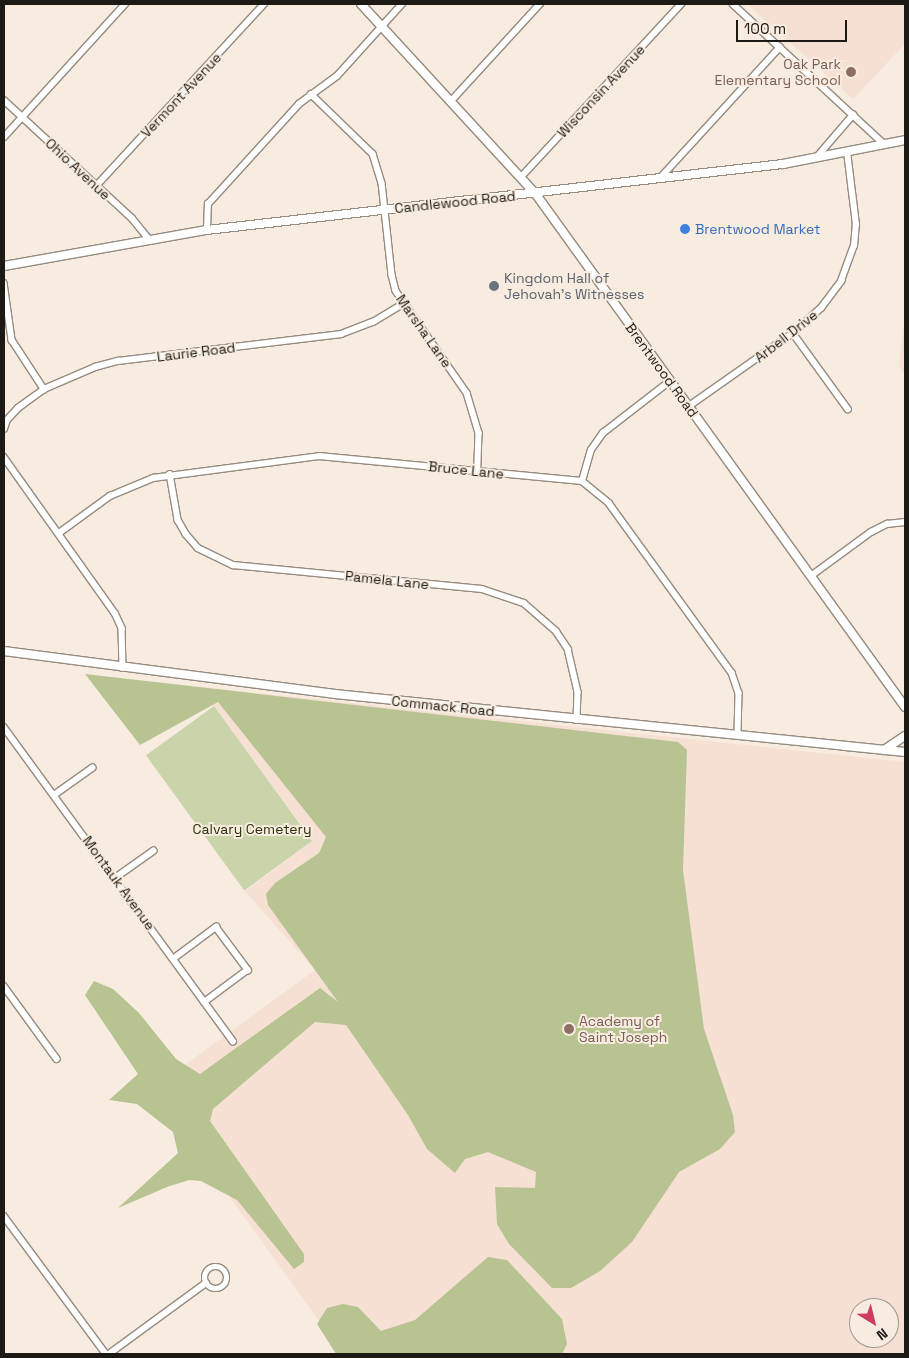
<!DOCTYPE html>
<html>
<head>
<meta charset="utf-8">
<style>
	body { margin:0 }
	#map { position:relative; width:909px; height:1358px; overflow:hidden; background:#f7ecdf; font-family:"Space Grotesk",sans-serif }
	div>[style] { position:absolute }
	.education>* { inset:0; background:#f6dfd3 }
	.green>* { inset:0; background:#c9d4aa; transform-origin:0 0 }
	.forest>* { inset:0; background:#b7c391 }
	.roads { filter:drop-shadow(1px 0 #958b7f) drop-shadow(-1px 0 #958b7f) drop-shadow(0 1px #958b7f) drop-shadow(0 -1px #958b7f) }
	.street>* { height:5.5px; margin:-2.75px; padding:0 2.75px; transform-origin:2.75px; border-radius:2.75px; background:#fff }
	.street>.ring { margin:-2.75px; padding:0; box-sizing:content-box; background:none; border:5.5px solid #fff; border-radius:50% }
	.secondary>* { height:8px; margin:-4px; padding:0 4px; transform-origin:4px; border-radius:4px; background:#fff }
	.dots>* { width:14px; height:14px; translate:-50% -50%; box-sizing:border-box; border:2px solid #f7ecdf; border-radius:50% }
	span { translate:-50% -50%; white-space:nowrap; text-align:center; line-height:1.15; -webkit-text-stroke:4px #f7ecdf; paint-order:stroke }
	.education-label { font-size:14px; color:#785e54 }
	.right { translate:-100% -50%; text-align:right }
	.left { translate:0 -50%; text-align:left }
	.street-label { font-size:14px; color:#1d1914 }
	.shop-label { font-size:14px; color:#366cbe }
	.worship-label { font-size:14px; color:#5b616d }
	.park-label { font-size:14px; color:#2b320b }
	.frame { position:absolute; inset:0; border:5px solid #1d1914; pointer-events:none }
	.north { position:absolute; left:849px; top:1298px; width:50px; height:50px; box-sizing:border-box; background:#f7ecdf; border:1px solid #a0988e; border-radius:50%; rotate:144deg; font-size:14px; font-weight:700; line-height:20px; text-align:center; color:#1d1914 }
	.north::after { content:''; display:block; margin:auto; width:18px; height:22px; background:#cc3d5f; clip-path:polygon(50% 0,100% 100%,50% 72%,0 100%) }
	.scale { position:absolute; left:736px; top:20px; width:111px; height:22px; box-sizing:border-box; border:2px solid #1d1914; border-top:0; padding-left:6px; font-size:15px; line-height:18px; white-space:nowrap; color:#1d1914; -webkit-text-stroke:4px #f7ecdf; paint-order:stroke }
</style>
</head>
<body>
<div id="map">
	<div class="education">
		<div style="clip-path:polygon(747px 4px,905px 4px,905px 44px,853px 99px)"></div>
		<div style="clip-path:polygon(905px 314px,905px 375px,899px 366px)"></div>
		<div style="clip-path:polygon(evenodd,200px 687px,905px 762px,905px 1354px,343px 1354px,152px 1089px,315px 970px,245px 891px,313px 841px,200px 687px,859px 1308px,889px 1308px,889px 1338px,859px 1338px,859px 1308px)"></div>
	</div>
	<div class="green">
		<div style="left:214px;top:706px;width:167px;height:84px;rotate:54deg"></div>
	</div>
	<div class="forest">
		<div style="clip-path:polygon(85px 674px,678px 742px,687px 750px,683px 870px,704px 1029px,733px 1115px,735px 1132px,720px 1149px,679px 1172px,632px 1242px,600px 1271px,571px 1288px,552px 1288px,509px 1244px,497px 1224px,495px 1187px,535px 1188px,536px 1172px,488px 1152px,465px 1159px,455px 1173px,427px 1149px,408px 1115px,346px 1025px,315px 1022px,213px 1109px,210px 1121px,304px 1254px,304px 1262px,294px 1269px,237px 1200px,201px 1181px,189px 1180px,167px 1187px,118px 1208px,178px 1153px,173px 1132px,137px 1104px,109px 1100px,138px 1074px,85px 995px,94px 981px,113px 989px,139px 1013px,176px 1059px,200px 1074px,320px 988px,338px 1002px,268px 905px,266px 894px,275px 883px,319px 853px,326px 837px,218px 702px,140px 745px)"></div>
		<div style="clip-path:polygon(488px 1257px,507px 1260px,562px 1319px,567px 1344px,562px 1354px,336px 1354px,317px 1324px,327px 1308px,343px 1304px,358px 1307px,381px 1331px,415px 1320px)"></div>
	</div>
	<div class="roads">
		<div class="street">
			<div style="left:733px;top:4px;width:206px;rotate:42.8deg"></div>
			<div style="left:311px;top:94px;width:86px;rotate:44.1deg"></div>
			<div style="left:373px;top:154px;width:30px;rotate:73deg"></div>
			<div style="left:382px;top:183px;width:93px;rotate:83.8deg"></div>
			<div style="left:392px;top:275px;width:16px;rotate:76deg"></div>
			<div style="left:396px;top:291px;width:124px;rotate:55.2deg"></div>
			<div style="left:467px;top:393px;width:42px;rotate:73.3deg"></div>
			<div style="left:479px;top:433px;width:38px;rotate:92deg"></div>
			<div style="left:4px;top:100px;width:174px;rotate:42.7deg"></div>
			<div style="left:132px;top:218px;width:28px;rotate:51deg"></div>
			<div style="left:451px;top:101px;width:132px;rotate:-47.5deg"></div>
			<div style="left:4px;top:137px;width:180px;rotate:-47.7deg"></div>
			<div style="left:816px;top:158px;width:57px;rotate:-49.3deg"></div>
			<div style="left:521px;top:177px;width:236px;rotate:-47.2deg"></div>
			<div style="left:661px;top:177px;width:176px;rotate:-47.5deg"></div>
			<div style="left:97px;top:185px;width:246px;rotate:-47.3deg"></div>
			<div style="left:207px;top:230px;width:26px;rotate:-88deg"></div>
			<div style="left:208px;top:204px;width:135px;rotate:-47.7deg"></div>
			<div style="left:299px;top:104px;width:47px;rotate:-36.4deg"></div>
			<div style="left:337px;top:76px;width:97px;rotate:-47.9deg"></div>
			<div style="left:4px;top:283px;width:58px;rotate:82deg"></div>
			<div style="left:12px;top:340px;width:59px;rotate:56.9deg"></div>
			<div style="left:793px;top:333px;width:94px;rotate:54.1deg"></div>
			<div style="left:689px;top:406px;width:127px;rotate:-35.1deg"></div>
			<div style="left:793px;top:333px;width:38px;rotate:-42deg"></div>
			<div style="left:821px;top:308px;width:34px;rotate:-53deg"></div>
			<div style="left:841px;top:281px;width:37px;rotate:-70deg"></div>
			<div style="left:854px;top:246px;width:21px;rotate:-85deg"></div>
			<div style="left:856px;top:225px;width:74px;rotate:-97deg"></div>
			<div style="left:4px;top:429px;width:9px;rotate:-72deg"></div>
			<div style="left:7px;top:420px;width:16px;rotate:-47deg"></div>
			<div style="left:18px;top:408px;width:32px;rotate:-36deg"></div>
			<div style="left:44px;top:389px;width:56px;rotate:-23.3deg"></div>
			<div style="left:95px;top:367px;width:24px;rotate:-15deg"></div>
			<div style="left:118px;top:361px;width:225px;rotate:-6.9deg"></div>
			<div style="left:341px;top:334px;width:34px;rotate:-21deg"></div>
			<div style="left:373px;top:322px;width:35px;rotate:-31deg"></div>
			<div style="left:4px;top:457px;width:191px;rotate:54.6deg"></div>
			<div style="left:115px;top:613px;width:17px;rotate:65deg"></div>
			<div style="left:122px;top:628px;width:40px;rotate:88.6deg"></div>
			<div style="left:170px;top:474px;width:47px;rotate:80.1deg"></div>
			<div style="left:178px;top:520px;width:16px;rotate:60deg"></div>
			<div style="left:186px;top:534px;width:18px;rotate:49deg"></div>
			<div style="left:198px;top:548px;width:39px;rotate:26deg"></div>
			<div style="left:233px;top:565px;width:250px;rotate:5.5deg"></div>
			<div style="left:482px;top:589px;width:44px;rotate:18.4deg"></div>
			<div style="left:524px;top:603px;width:43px;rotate:41.2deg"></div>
			<div style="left:556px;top:631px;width:22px;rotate:56deg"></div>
			<div style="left:568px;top:649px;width:44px;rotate:76.9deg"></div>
			<div style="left:578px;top:692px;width:28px;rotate:92deg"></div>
			<div style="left:582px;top:481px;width:32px;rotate:-74deg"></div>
			<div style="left:591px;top:450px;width:21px;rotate:-55deg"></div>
			<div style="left:603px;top:433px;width:85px;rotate:-37.8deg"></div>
			<div style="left:59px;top:533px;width:63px;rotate:-36deg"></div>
			<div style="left:110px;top:496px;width:47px;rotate:-22.7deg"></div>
			<div style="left:153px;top:478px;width:167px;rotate:-7.5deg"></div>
			<div style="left:319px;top:456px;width:264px;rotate:5.4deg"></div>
			<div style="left:582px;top:481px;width:35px;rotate:39deg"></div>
			<div style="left:609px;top:503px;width:210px;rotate:54.1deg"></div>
			<div style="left:732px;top:673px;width:21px;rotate:71deg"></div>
			<div style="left:739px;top:693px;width:42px;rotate:91.4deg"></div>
			<div style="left:811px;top:576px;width:74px;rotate:-36.3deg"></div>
			<div style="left:871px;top:532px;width:18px;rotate:-27deg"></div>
			<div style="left:887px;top:524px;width:18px;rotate:-6deg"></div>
			<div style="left:4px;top:727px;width:389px;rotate:53.9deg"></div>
			<div style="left:54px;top:795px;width:47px;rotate:-35.4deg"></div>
			<div style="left:115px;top:878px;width:47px;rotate:-35.4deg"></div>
			<div style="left:173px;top:959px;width:54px;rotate:-36.7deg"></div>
			<div style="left:216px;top:927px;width:54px;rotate:53.3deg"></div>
			<div style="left:248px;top:970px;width:54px;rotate:143.3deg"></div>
			<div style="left:4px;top:986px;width:90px;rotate:54deg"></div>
			<div style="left:4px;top:1216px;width:172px;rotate:53.5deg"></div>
			<div class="ring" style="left:205px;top:1267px;width:16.5px;height:16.5px"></div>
			<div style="left:109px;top:1354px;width:120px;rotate:-36.2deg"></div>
		</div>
		<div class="secondary">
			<div style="left:361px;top:4px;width:257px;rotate:47.4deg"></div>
			<div style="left:535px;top:193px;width:633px;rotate:54.25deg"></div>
			<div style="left:4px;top:266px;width:206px;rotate:-10.1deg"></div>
			<div style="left:207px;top:230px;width:580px;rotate:-6.54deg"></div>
			<div style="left:783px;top:164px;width:124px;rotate:-11.1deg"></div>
			<div style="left:4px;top:651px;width:334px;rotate:7.4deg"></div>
			<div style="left:335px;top:694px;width:573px;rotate:5.81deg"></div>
			<div style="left:884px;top:750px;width:25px;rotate:-34deg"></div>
		</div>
	</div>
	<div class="dots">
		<div style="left:851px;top:72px;background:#8d6e63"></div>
		<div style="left:685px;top:229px;background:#3f7fe0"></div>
		<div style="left:494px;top:286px;background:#6b7280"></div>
		<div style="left:569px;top:1029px;background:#8d6e63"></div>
	</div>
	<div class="education-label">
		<span class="right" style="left:841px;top:72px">Oak Park<br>Elementary School</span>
		<span class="left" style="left:579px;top:1029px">Academy of<br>Saint Joseph</span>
	</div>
	<div class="street-label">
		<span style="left:601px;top:91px;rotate:-47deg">Wisconsin Avenue</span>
		<span style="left:181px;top:95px;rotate:-47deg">Vermont Avenue</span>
		<span style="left:78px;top:169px;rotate:43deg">Ohio Avenue</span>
		<span style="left:455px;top:202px;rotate:-6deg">Candlewood Road</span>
		<span style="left:424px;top:331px;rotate:55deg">Marsha Lane</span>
		<span style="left:786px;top:336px;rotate:-38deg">Arbell Drive</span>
		<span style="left:196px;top:352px;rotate:-7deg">Laurie Road</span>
		<span style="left:662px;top:370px;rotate:54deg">Brentwood Road</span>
		<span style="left:466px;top:470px;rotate:6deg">Bruce Lane</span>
		<span style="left:387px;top:580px;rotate:6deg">Pamela Lane</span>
		<span style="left:443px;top:706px;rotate:6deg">Commack Road</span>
		<span style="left:119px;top:883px;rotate:54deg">Montauk Avenue</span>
	</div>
	<div class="shop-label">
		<span class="left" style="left:695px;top:229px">Brentwood Market</span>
	</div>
	<div class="worship-label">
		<span class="left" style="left:504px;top:286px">Kingdom Hall of<br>Jehovah’s Witnesses</span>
	</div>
	<div class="park-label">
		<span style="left:252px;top:829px">Calvary Cemetery</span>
	</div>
	<div class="frame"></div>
	<div class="north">N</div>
	<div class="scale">100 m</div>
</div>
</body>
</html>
